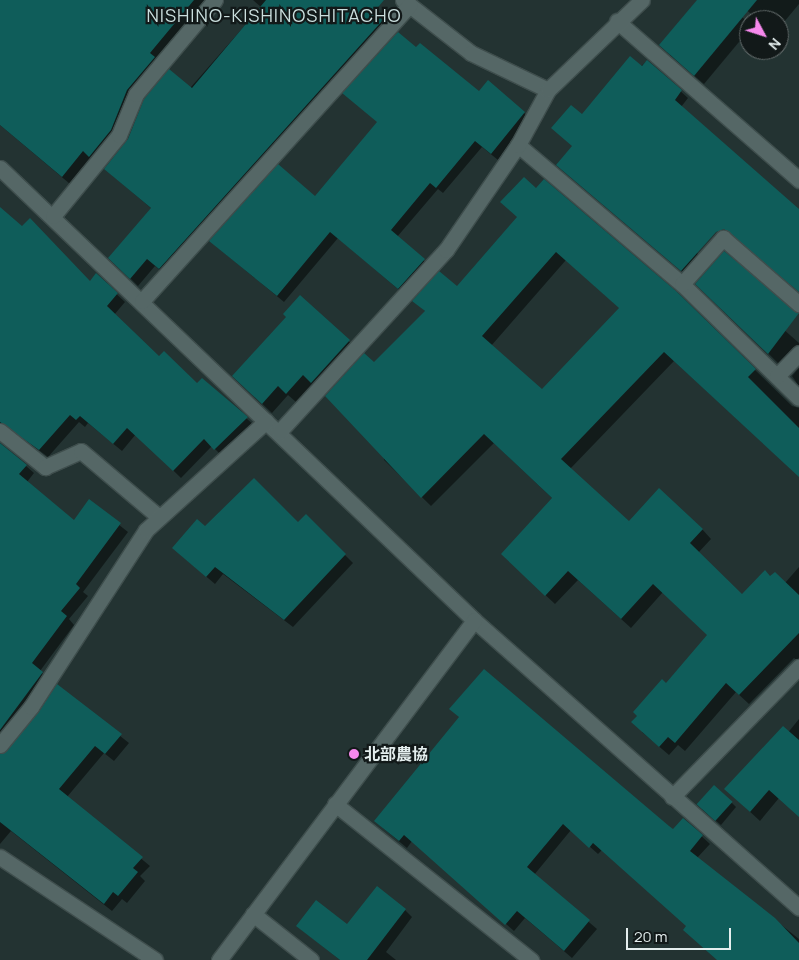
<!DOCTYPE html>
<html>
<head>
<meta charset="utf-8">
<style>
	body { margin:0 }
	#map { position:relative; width:799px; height:960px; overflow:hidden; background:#233332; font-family:Manrope,"Noto Sans JP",sans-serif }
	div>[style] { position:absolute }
	.shadow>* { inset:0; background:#0007 }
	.building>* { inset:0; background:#0f5d5a; transform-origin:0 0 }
	.roads { filter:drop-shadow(1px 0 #3f4e4d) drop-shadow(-1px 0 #3f4e4d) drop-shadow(0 1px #3f4e4d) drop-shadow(0 -1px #3f4e4d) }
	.minor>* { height:15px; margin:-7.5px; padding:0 7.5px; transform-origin:7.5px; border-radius:7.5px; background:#556766 }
	.dots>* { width:14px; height:14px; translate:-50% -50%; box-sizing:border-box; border:2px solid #121919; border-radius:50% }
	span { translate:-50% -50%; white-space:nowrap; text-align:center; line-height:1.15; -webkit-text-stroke:4.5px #121919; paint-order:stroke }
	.poi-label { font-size:16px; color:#e4eeee; font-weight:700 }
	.left { translate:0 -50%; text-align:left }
	.neighbourhood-label { font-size:18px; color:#cbdfde; letter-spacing:1px }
	.north { position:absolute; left:739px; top:10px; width:50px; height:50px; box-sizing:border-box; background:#121919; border:1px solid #666e6e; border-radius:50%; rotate:130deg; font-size:14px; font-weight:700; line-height:20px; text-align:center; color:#e4eeee }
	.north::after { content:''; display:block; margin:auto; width:18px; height:22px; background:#f689ed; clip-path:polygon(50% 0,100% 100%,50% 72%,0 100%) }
	.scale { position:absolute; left:626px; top:928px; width:105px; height:22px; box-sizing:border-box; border:2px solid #e4eeee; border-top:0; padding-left:6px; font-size:15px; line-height:18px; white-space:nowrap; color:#e4eeee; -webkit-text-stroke:4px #121919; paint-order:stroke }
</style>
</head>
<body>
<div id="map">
	<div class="shadow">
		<div style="clip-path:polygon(0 0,208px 0,135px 98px,118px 138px,70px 184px,0 125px)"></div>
		<div style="clip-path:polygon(253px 0,358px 0,390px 28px,167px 276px,155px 266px,138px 286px,110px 258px,152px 209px,113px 176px,261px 7px)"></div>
		<div style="clip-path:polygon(698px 0,722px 0,749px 23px,749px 30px,704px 84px,670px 55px)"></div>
		<div style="clip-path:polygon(735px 0,799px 0,799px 4px,779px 28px,779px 20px,758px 20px)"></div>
		<div style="clip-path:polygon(416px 49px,479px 93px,488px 82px,531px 119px,498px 160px,482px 147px,443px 193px,438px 189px,397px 237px,431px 267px,405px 295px,338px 238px,284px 302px,217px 247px,316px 198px,378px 123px)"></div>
		<div style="clip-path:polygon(647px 61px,688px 98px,681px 107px,799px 212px,799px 273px,715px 202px,697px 253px,704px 260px,689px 277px,564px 171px,582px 116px)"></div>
		<div style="clip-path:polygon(0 209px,90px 282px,96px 275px,125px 302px,114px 315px,159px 358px,197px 384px,202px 379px,255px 426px,223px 457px,212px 446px,181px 478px,136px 434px,122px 451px,88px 423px,85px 427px,79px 422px,48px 457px,11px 429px,0 436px)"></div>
		<div style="clip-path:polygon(evenodd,518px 217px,675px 292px,792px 406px,799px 408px,799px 476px,674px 361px,570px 469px,629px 523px,702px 529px,711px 539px,698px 553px,742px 596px,770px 578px,785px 583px,799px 567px,799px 662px,794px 658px,749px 704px,736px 692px,685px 751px,678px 745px,669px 755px,642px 732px,667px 685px,708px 635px,663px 592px,631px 628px,578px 580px,555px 604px,512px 564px,553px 499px,494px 443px,431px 506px,384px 460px,374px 364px,426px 312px,414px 301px,457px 287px,518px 217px,566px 260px,620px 308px,542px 391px,491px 346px,566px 260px)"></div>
		<div style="clip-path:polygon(712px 266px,799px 343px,799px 355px,785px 370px,697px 283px)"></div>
		<div style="clip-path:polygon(300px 296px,359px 351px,296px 402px,288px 395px,272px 413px,233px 376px,288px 317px)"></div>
		<div style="clip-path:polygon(799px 368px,799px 386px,792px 376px)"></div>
		<div style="clip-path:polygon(0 443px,34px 473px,27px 482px,74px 522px,89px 501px,128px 532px,83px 592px,88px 596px,69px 619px,74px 625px,40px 671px,50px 681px,0 750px)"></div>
		<div style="clip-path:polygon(306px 516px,353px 563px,293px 627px,223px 574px,215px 584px,182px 556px,205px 528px,298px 524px)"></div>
		<div style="clip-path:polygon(57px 686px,129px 743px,114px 761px,104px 753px,67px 797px,150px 866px,140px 876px,145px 881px,127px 903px,122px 899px,112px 911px,11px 831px,0 844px,0 753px,8px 752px)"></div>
		<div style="clip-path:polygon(460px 718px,673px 831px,684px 820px,710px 844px,697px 858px,799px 939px,799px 960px,736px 960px,602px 850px,598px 854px,571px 830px,534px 875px,597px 929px,572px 958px,525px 918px,514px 931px,412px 841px,407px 848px,383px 828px)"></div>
		<div style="clip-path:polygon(799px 719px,799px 816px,779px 798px,760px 821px,735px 798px)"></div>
		<div style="clip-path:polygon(732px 803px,736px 807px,721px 825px,702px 809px)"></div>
		<div style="clip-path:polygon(405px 910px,412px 917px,386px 952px,396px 960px,340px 960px,297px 926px,347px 926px)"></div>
	</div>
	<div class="building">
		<div style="clip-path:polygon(0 0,194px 0,150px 53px,155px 57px,127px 90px,111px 130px,89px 157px,83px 151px,62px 177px,0 125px)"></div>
		<div style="clip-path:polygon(266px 0,384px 0,374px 12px,383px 20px,159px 269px,147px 259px,130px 279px,108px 258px,151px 208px,104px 169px,128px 139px,144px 99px,169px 69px,192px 88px)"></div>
		<div style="clip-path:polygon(697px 0,757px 0,694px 76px,659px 45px)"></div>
		<div style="clip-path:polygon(398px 32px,416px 47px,420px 43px,479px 91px,488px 80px,525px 112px,491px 154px,475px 141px,436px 188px,430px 183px,391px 230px,425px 259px,398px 289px,330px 232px,277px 296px,209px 241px,278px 164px,315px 196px,377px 122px,342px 93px)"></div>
		<div style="clip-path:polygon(630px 56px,642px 66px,647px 60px,682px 90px,675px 100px,799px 209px,799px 292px,724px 229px,716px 232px,681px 271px,556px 165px,572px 146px,551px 128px,571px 105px,582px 114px)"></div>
		<div style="clip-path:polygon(evenodd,524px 177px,536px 188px,544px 179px,676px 291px,756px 369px,748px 377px,799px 428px,799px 477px,664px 352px,561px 459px,629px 521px,659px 488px,703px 529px,690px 543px,742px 594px,765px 570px,770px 576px,775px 572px,799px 595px,799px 633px,739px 695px,726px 683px,675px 743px,668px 737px,659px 747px,631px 722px,637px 716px,633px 712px,662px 679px,666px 683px,707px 635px,653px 584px,621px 619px,568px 571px,545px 596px,501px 554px,552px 498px,484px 434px,421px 498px,325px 396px,364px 353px,374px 362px,425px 311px,412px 301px,439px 271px,457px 286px,517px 217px,500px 202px,524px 177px,556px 252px,619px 308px,542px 389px,482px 336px,556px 252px)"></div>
		<div style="clip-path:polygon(0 207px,22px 226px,30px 218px,90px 281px,96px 273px,118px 293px,107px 306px,159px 356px,164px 351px,197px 383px,202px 378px,248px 417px,214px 450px,204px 439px,173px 471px,127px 428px,113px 444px,80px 416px,76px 420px,70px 415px,39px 450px,0 422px)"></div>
		<div style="clip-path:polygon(724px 251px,799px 313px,768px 354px,695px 284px)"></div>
		<div style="clip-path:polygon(300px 295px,350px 340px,311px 383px,303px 375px,286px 394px,278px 386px,262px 404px,232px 376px,286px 317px,283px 314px)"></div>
		<div style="clip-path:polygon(0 443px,27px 465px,19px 474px,74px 520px,89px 499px,121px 523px,76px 584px,80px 588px,61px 611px,67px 616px,32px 663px,43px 672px,0 730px)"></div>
		<div style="clip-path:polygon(254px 478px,298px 522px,306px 514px,346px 554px,284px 620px,215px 567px,206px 577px,172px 548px,197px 519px,205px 526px)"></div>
		<div style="clip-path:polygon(484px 669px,669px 826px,673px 829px,683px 818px,703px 835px,690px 851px,775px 918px,799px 943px,799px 960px,717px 960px,683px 930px,686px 926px,593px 843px,589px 848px,563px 824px,527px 867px,590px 920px,564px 951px,517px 911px,505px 925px,404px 835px,399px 841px,374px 821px,459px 717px,449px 709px)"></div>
		<div style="clip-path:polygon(57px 684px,122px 734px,105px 754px,95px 746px,59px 789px,143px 857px,133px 868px,138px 872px,118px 896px,113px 892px,104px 904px,0 822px,0 754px,38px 713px)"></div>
		<div style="clip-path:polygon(783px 726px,799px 740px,799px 817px,769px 790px,750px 812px,724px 789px)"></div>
		<div style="left:714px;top:785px;width:25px;height:26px;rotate:42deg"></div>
		<div style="clip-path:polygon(377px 886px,406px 909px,367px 960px,340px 960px,296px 926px,316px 900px,347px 924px)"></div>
	</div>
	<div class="roads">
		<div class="minor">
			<div style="left:403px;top:0;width:86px;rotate:37.9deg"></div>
			<div style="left:471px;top:53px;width:85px;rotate:25.7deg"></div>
			<div style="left:617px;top:21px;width:242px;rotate:41.1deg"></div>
			<div style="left:518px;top:145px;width:215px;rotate:40.3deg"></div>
			<div style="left:682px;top:284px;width:163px;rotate:44.3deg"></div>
			<div style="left:0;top:168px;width:655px;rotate:43.64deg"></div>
			<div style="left:474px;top:620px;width:434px;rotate:41.5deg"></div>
			<div style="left:53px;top:216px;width:104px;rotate:-50.8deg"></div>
			<div style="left:119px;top:135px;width:44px;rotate:-67.5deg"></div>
			<div style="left:136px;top:94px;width:123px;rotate:-50deg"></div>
			<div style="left:682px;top:284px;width:62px;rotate:-48.3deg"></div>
			<div style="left:723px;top:238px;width:101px;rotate:41deg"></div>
			<div style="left:142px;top:301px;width:399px;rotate:-47.9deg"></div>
			<div style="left:777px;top:376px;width:32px;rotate:-46deg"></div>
			<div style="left:0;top:431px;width:58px;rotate:38.7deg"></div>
			<div style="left:45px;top:467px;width:39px;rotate:-24deg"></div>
			<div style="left:81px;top:451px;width:101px;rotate:40.2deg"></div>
			<div style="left:279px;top:432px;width:247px;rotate:-47.5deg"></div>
			<div style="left:446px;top:250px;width:127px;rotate:-55.6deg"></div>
			<div style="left:518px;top:145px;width:63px;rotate:-61.4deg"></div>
			<div style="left:548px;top:90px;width:130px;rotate:-43.8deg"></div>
			<div style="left:0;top:745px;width:49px;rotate:-50.8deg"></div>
			<div style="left:31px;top:707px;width:211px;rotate:-57deg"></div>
			<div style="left:146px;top:530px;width:162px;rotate:-42.2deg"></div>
			<div style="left:672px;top:797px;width:182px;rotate:-45.7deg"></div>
			<div style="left:335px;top:804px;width:251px;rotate:38.5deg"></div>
			<div style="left:0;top:857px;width:186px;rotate:33.6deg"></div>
			<div style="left:253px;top:914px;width:74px;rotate:38.4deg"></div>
			<div style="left:219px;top:960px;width:425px;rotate:-53.1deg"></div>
		</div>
	</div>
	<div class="dots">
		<div style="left:354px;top:754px;background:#f689ed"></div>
	</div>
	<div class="poi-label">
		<span class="left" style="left:364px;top:754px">北部農協</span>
	</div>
	<div class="neighbourhood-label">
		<span style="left:274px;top:15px">NISHINO-KISHINOSHITACHO</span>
	</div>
	<div class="north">N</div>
	<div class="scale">20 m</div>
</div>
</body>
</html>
